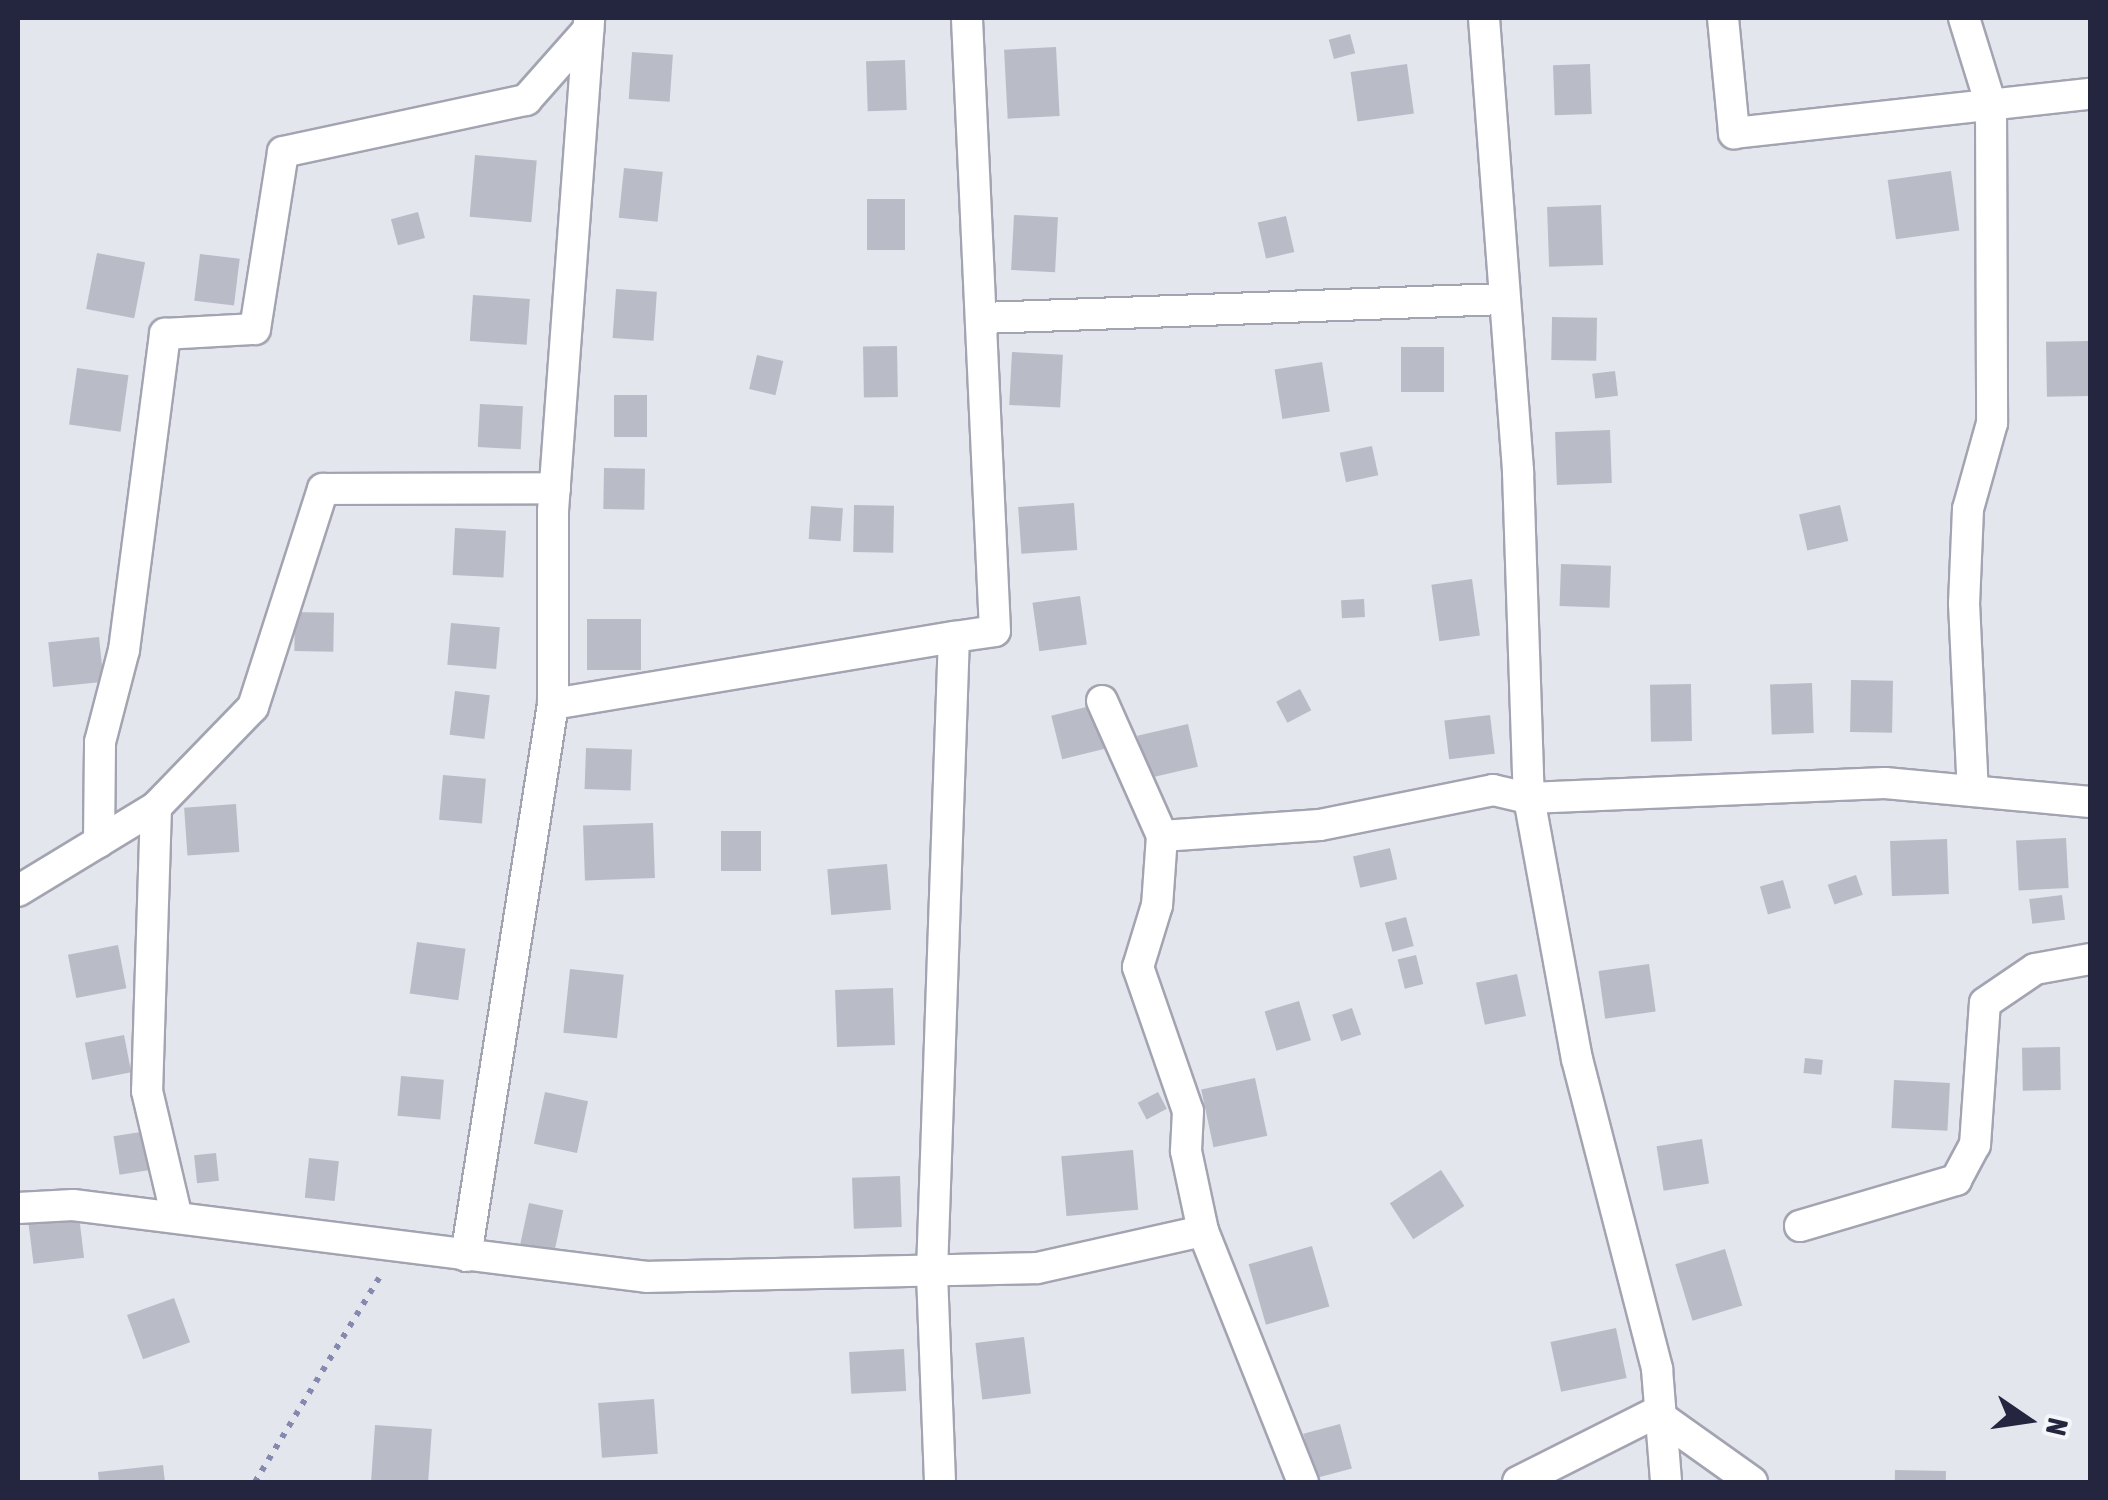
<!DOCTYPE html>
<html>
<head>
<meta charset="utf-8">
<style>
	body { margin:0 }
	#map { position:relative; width:2108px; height:1500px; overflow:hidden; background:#e4e6ed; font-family:"Asap Condensed",sans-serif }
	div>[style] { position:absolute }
	.building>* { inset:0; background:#b9bcc7; transform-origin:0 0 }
	.path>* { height:6px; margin-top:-3px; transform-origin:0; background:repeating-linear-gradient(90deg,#8689af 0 5px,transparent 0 13px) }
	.roads { filter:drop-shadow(2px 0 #a3a4b2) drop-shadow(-2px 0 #a3a4b2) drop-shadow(0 2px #a3a4b2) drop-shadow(0 -2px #a3a4b2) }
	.street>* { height:30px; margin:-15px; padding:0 15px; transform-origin:15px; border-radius:15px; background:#fff }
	span { translate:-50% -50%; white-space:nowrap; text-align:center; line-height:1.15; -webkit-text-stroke:8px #f4f6f9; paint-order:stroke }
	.frame { position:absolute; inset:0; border:20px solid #24253e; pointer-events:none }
	.north { position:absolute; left:1978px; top:1370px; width:100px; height:100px; -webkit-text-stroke:8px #f4f6f9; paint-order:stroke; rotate:103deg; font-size:28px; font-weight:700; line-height:40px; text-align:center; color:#24253e }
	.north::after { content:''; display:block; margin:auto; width:35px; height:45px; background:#24253e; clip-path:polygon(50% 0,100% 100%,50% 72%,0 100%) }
</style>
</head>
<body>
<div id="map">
	<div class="building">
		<div style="left:1350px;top:34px;width:20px;height:22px;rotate:75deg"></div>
		<div style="left:1056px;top:47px;width:69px;height:52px;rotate:87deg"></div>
		<div style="left:632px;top:52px;width:41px;height:47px;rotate:4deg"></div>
		<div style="left:905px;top:60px;width:50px;height:39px;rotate:88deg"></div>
		<div style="left:1407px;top:64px;width:50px;height:57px;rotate:82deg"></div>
		<div style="left:1590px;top:64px;width:50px;height:37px;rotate:88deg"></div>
		<div style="left:475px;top:155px;width:62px;height:62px;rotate:5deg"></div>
		<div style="left:624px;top:168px;width:39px;height:50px;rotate:6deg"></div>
		<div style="left:1951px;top:171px;width:60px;height:64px;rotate:82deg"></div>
		<div style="left:867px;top:199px;width:38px;height:51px"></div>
		<div style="left:1601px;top:205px;width:60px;height:54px;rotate:88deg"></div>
		<div style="left:418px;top:212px;width:27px;height:28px;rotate:75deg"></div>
		<div style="left:1014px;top:215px;width:44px;height:55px;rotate:3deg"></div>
		<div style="left:1286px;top:216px;width:37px;height:29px;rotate:77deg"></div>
		<div style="left:97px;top:253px;width:49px;height:57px;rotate:11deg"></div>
		<div style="left:200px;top:254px;width:40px;height:47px;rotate:7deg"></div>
		<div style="left:616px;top:289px;width:41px;height:49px;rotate:4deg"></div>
		<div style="left:473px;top:295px;width:57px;height:46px;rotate:4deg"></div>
		<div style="left:1552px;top:317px;width:45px;height:43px;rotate:1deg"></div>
		<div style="left:2089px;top:341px;width:55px;height:43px;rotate:89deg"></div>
		<div style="left:897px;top:346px;width:51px;height:34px;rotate:89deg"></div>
		<div style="left:1401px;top:347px;width:43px;height:45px"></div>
		<div style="left:1012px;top:352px;width:51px;height:53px;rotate:3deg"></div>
		<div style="left:757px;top:355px;width:27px;height:35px;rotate:13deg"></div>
		<div style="left:1322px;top:362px;width:50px;height:48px;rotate:81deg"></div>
		<div style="left:77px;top:368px;width:52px;height:57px;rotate:8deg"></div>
		<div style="left:1615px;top:371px;width:25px;height:23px;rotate:83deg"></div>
		<div style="left:614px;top:395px;width:33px;height:42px"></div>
		<div style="left:480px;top:404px;width:43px;height:43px;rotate:3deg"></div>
		<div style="left:1610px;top:430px;width:53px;height:55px;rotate:88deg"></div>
		<div style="left:1372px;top:446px;width:30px;height:33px;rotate:78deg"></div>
		<div style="left:604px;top:468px;width:41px;height:41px;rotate:1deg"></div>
		<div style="left:1074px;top:503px;width:47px;height:56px;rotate:86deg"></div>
		<div style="left:854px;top:505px;width:40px;height:47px;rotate:1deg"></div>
		<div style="left:1840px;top:505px;width:37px;height:42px;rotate:77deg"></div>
		<div style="left:811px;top:506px;width:32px;height:33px;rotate:4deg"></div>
		<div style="left:455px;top:528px;width:51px;height:47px;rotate:3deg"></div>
		<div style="left:1561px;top:564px;width:50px;height:42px;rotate:2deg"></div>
		<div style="left:1472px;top:579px;width:57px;height:41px;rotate:82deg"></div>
		<div style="left:1080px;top:596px;width:49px;height:48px;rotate:82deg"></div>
		<div style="left:1364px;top:599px;width:18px;height:23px;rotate:87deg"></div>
		<div style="left:295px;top:612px;width:39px;height:39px;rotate:1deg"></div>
		<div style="left:587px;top:619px;width:54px;height:51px"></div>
		<div style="left:451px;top:623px;width:49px;height:42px;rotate:5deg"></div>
		<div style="left:99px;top:637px;width:45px;height:51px;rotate:84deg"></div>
		<div style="left:1851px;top:680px;width:42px;height:52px;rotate:1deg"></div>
		<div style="left:1812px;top:683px;width:50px;height:42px;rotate:88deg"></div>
		<div style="left:1691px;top:684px;width:57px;height:41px;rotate:89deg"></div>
		<div style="left:1300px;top:689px;width:24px;height:27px;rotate:62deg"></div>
		<div style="left:455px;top:691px;width:35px;height:44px;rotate:7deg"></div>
		<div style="left:1094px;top:705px;width:45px;height:44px;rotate:76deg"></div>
		<div style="left:1490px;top:715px;width:39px;height:46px;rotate:83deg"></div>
		<div style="left:1188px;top:724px;width:44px;height:52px;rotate:77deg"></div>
		<div style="left:586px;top:748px;width:46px;height:41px;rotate:2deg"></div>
		<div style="left:443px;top:775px;width:43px;height:45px;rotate:5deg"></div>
		<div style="left:236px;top:804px;width:48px;height:52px;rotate:86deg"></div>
		<div style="left:653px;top:823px;width:55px;height:70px;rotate:88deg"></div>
		<div style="left:721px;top:831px;width:40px;height:40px"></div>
		<div style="left:2066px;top:838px;width:50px;height:50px;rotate:87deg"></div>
		<div style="left:1947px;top:839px;width:55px;height:57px;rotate:88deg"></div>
		<div style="left:1390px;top:848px;width:32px;height:38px;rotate:77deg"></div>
		<div style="left:887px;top:864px;width:46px;height:60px;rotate:85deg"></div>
		<div style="left:1856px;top:875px;width:21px;height:30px;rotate:71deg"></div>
		<div style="left:1783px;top:880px;width:29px;height:24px;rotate:74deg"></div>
		<div style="left:2062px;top:895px;width:25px;height:33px;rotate:83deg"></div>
		<div style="left:1406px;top:917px;width:30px;height:22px;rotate:75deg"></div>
		<div style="left:417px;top:942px;width:49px;height:52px;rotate:8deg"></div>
		<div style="left:118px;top:945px;width:44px;height:51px;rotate:79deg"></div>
		<div style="left:1416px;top:955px;width:30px;height:19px;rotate:76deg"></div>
		<div style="left:1649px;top:964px;width:48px;height:51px;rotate:82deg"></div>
		<div style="left:570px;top:969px;width:54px;height:64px;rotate:6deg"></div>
		<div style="left:1517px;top:974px;width:43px;height:42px;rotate:78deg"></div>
		<div style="left:893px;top:988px;width:57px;height:58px;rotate:88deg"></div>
		<div style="left:1299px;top:1001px;width:41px;height:36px;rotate:73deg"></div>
		<div style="left:1352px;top:1008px;width:28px;height:21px;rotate:71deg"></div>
		<div style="left:124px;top:1035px;width:38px;height:40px;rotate:79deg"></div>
		<div style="left:2060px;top:1047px;width:43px;height:38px;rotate:89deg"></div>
		<div style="left:1805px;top:1058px;width:18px;height:15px;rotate:6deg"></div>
		<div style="left:401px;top:1076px;width:43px;height:40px;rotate:5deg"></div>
		<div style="left:1255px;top:1078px;width:59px;height:55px;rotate:78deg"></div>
		<div style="left:1894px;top:1080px;width:56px;height:48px;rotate:3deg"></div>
		<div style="left:545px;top:1092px;width:44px;height:53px;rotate:12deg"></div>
		<div style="left:1158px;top:1092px;width:19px;height:23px;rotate:62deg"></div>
		<div style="left:147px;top:1131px;width:39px;height:34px;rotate:81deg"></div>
		<div style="left:1702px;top:1139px;width:45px;height:46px;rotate:81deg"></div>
		<div style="left:1133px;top:1150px;width:60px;height:72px;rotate:85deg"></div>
		<div style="left:216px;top:1153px;width:28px;height:22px;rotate:84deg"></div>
		<div style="left:309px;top:1158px;width:30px;height:40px;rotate:6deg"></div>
		<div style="left:1441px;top:1170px;width:43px;height:61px;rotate:57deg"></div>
		<div style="left:900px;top:1176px;width:51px;height:48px;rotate:88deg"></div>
		<div style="left:529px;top:1203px;width:35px;height:42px;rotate:12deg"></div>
		<div style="left:78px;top:1208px;width:50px;height:51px;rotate:83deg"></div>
		<div style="left:1312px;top:1246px;width:63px;height:66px;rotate:74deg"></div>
		<div style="left:1725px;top:1249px;width:59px;height:52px;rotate:73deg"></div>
		<div style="left:174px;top:1298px;width:47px;height:50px;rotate:70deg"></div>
		<div style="left:1616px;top:1328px;width:51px;height:67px;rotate:78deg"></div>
		<div style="left:1024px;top:1337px;width:57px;height:49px;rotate:83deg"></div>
		<div style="left:904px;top:1349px;width:42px;height:55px;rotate:87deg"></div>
		<div style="left:654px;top:1399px;width:55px;height:56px;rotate:86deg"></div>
		<div style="left:1340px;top:1424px;width:46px;height:38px;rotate:75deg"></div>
		<div style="left:375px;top:1425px;width:57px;height:57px;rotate:4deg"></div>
		<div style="clip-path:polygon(163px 1465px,165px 1482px,99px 1482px,98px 1472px)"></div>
		<div style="left:1895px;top:1470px;width:51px;height:12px;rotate:1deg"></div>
	</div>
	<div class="path">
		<div style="left:255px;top:1482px;width:239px;rotate:-58.7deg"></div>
	</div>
	<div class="roads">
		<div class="street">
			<div style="left:1484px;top:18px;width:455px;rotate:85.7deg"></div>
			<div style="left:1518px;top:472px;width:326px;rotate:88.1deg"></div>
			<div style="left:1529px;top:798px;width:265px;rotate:79.6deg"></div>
			<div style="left:1577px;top:1059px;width:320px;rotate:75.5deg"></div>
			<div style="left:1657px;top:1369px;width:113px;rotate:85.4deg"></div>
			<div style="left:1723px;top:18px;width:116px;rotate:84.5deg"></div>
			<div style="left:1734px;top:133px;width:358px;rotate:-6.3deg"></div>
			<div style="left:1964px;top:18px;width:91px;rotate:72.8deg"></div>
			<div style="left:1991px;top:105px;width:318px;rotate:89.8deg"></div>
			<div style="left:1992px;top:423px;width:89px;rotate:105.6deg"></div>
			<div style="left:1968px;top:509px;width:94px;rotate:92.4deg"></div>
			<div style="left:1964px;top:603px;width:188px;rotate:87.3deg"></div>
			<div style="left:983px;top:318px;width:520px;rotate:-2.09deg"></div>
			<div style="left:1102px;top:701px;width:148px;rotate:66deg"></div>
			<div style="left:1162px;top:836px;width:69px;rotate:94.1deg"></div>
			<div style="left:1157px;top:905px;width:65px;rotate:107deg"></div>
			<div style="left:1138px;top:967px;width:152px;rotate:70.9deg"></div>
			<div style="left:1188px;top:1111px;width:40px;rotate:92.9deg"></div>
			<div style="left:1186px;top:1151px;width:82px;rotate:78deg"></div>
			<div style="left:1203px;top:1231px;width:270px;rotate:68.3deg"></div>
			<div style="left:553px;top:704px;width:407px;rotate:-9.5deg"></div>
			<div style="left:156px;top:807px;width:139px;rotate:-45.9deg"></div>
			<div style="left:253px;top:707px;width:229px;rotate:-72.2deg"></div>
			<div style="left:323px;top:489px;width:232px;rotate:-0.2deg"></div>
			<div style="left:1162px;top:836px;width:158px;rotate:-4deg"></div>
			<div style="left:1320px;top:825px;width:177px;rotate:-11.4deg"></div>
			<div style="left:1493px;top:790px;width:37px;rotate:13deg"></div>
			<div style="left:1529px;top:798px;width:356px;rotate:-2.4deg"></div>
			<div style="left:1885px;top:783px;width:206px;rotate:5.3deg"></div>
			<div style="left:99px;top:842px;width:100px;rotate:-89.4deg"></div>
			<div style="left:100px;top:742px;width:95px;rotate:-75.4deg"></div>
			<div style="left:124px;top:650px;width:319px;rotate:-82.6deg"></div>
			<div style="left:165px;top:334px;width:90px;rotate:-3.2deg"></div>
			<div style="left:255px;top:329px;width:179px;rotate:-81deg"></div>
			<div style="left:283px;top:152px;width:249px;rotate:-12.1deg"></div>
			<div style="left:526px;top:100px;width:94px;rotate:-48.5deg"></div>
			<div style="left:18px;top:891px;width:162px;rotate:-31.3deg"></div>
			<div style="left:156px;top:807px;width:284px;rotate:91.8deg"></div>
			<div style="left:147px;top:1091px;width:130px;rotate:76.7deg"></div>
			<div style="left:18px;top:1208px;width:55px;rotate:-3.1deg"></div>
			<div style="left:73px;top:1205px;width:578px;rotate:7.15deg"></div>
			<div style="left:647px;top:1277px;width:390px;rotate:-1.3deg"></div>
			<div style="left:1037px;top:1268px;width:170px;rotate:-12.6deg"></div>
			<div style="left:1800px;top:1226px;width:163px;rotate:-16.4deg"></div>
			<div style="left:1956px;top:1180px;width:40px;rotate:-62deg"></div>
			<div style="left:1975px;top:1145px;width:142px;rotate:-86deg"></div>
			<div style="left:1985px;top:1003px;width:60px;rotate:-34.2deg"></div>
			<div style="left:2035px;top:969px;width:56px;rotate:-10.3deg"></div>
			<div style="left:466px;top:1256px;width:559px;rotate:-81.04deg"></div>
			<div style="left:553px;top:704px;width:193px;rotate:-90deg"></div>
			<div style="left:553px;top:511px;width:494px;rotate:-85.8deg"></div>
			<div style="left:1655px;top:1413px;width:119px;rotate:35.4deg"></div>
			<div style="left:940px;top:1482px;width:210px;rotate:-92.2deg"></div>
			<div style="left:932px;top:1272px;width:635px;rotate:-88.02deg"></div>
			<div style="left:954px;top:637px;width:41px;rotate:-8.3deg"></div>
			<div style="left:995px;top:631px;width:614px;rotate:-92.62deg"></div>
			<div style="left:1518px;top:1482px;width:153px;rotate:-26.7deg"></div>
		</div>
	</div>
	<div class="frame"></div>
	<div class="north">N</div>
</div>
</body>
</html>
